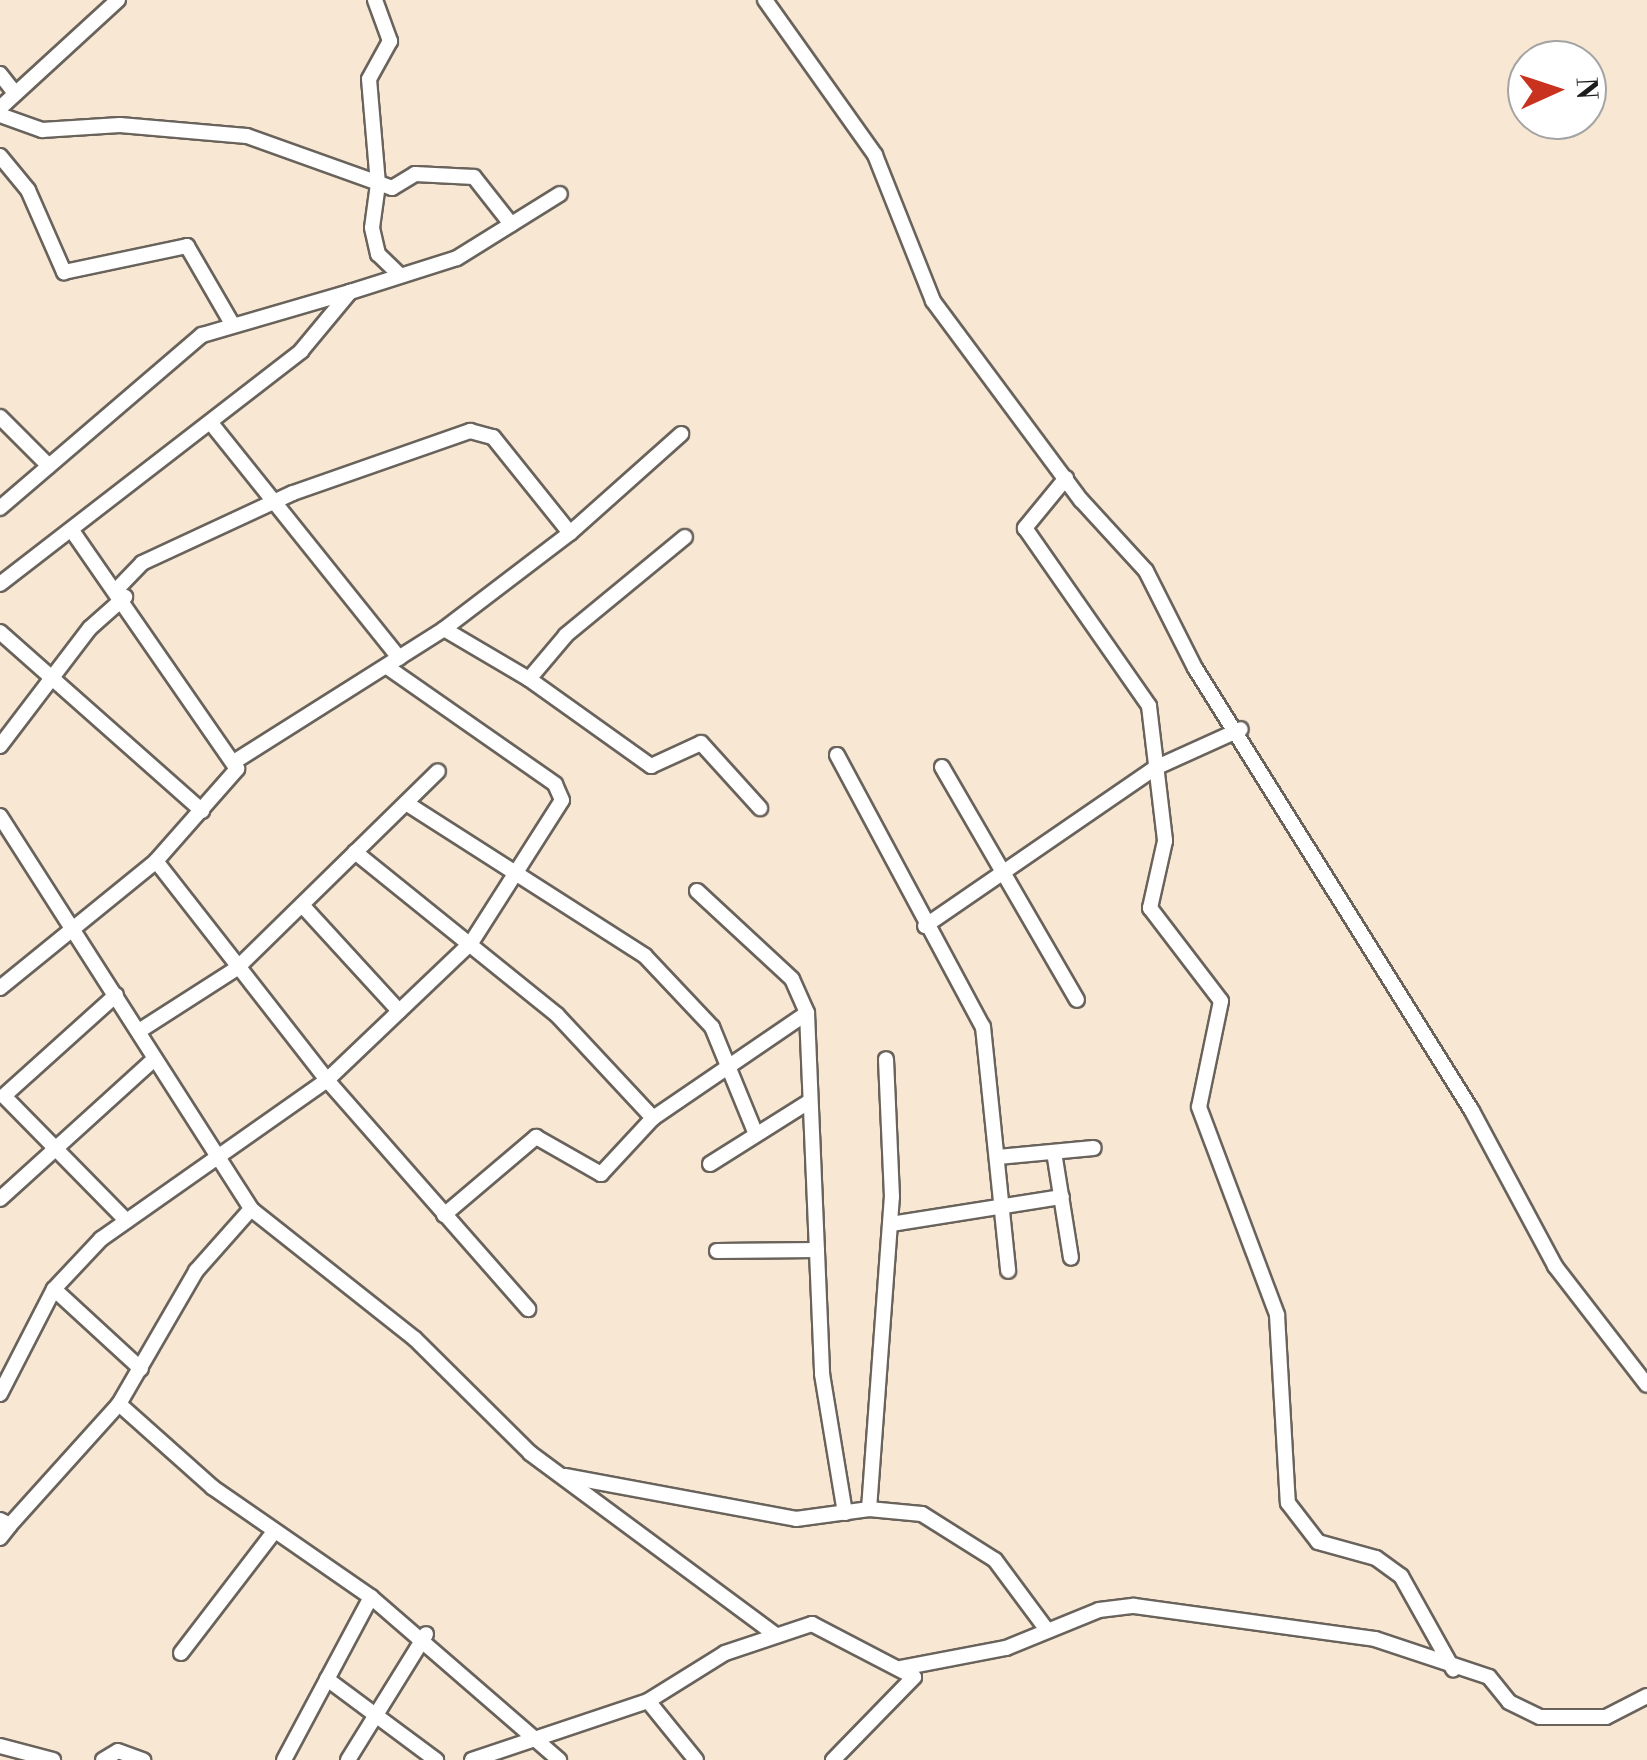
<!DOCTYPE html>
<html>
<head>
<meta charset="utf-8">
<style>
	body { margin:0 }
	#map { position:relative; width:1647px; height:1760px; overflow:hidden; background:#f7e7d3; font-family:"Libre Bodoni",serif }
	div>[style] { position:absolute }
	.roads { filter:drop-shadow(2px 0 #69635c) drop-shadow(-2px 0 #69635c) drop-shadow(0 2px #69635c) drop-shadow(0 -2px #69635c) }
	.minor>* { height:14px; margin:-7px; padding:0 7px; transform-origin:7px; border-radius:7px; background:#fff }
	span { translate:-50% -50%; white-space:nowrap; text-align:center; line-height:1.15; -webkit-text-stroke:10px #fff; paint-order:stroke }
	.north { position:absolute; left:1507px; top:40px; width:100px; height:100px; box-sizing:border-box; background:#fff; border:2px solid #a4a4a4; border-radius:50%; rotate:87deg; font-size:28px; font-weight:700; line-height:40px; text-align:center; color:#1c1c1c }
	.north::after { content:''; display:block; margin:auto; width:35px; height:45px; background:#c8321e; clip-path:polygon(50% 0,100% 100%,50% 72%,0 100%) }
</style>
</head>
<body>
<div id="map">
	<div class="roads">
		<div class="minor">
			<div style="left:375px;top:0;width:44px;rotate:69.9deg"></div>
			<div style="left:390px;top:41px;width:43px;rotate:118.9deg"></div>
			<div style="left:369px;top:79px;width:105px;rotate:85.1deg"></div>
			<div style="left:378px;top:184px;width:44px;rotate:97.8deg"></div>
			<div style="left:372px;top:228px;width:27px;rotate:77deg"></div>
			<div style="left:378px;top:254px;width:28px;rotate:44deg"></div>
			<div style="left:765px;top:0;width:190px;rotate:54.6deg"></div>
			<div style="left:875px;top:155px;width:157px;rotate:68.3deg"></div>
			<div style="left:933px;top:301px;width:248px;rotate:53.4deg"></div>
			<div style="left:1081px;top:500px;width:96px;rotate:47.5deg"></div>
			<div style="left:1146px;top:571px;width:109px;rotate:63.2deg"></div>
			<div style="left:1195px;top:668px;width:522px;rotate:57.98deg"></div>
			<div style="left:1472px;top:1111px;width:176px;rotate:61.8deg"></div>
			<div style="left:1555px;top:1266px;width:150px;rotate:52.3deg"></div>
			<div style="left:0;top:74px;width:23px;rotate:52deg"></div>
			<div style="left:0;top:108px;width:160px;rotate:-42.5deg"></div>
			<div style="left:0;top:115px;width:45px;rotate:19.7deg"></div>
			<div style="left:42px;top:130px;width:78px;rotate:-3.7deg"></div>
			<div style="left:120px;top:125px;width:127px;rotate:5deg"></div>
			<div style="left:247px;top:136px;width:154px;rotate:19.7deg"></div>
			<div style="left:392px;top:188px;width:27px;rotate:-31deg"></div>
			<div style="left:415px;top:174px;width:59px;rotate:2.9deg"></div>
			<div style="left:474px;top:177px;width:60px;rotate:51.8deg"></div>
			<div style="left:0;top:156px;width:44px;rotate:50.5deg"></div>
			<div style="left:28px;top:190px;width:90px;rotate:66.3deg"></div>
			<div style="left:64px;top:272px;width:126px;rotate:-11.9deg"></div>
			<div style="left:187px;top:246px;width:88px;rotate:59.9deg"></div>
			<div style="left:0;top:417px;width:69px;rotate:45deg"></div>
			<div style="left:211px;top:423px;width:301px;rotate:51.3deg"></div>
			<div style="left:1066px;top:478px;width:65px;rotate:129.4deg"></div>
			<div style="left:1025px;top:528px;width:217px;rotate:55.1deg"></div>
			<div style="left:1149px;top:706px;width:136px;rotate:83.2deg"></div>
			<div style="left:1165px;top:841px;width:69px;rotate:102.6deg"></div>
			<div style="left:1150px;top:908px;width:117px;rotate:52.6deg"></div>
			<div style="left:1221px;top:1001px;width:108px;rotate:101.7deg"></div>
			<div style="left:1199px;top:1107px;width:222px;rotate:69.4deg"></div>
			<div style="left:1277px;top:1315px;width:188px;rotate:86.7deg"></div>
			<div style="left:1288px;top:1503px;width:49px;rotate:52.4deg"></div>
			<div style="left:1318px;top:1542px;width:60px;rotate:15.4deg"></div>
			<div style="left:1376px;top:1558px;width:31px;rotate:36deg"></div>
			<div style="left:1401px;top:1576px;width:107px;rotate:60.8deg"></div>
			<div style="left:0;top:508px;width:266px;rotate:-40.6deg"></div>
			<div style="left:202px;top:335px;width:154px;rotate:-16.2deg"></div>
			<div style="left:0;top:584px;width:381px;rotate:-37.7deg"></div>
			<div style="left:301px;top:351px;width:77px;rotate:-50.3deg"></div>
			<div style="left:350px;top:292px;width:112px;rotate:-17.6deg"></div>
			<div style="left:457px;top:258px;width:121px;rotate:-31.9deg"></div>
			<div style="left:119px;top:587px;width:33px;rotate:-46deg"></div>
			<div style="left:142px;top:563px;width:166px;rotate:-24.9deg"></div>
			<div style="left:293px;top:493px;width:188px;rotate:-19.3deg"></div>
			<div style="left:470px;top:431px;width:24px;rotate:15deg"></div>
			<div style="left:493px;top:437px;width:123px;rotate:51.3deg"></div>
			<div style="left:570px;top:533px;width:149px;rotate:-41.7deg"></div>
			<div style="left:444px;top:629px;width:158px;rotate:-37.3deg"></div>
			<div style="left:0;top:632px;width:270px;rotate:41.5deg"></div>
			<div style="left:529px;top:679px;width:150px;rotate:35.5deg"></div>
			<div style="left:651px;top:766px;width:55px;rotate:-24.7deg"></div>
			<div style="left:701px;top:743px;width:88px;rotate:47.8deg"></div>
			<div style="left:0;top:746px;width:148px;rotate:-52.7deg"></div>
			<div style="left:90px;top:628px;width:47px;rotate:-41.5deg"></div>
			<div style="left:837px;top:755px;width:309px;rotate:61.8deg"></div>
			<div style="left:983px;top:1027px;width:245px;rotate:84.1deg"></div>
			<div style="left:237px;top:760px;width:245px;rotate:-32.3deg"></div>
			<div style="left:444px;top:629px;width:99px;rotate:30.5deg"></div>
			<div style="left:529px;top:679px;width:57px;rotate:-49.9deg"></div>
			<div style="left:566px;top:635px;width:154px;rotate:-39.5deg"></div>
			<div style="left:942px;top:767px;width:269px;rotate:59.9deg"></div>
			<div style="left:406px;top:803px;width:284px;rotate:32.6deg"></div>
			<div style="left:645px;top:956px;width:98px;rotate:46.7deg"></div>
			<div style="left:712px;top:1027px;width:113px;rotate:67.7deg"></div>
			<div style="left:0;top:816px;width:466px;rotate:57.4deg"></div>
			<div style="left:251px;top:1209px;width:209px;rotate:38.4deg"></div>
			<div style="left:415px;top:1339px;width:162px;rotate:44.7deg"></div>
			<div style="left:530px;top:1453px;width:306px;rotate:36.5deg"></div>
			<div style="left:355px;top:852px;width:260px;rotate:38.9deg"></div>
			<div style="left:557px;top:1015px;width:141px;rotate:47deg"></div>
			<div style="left:156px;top:861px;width:278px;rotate:52deg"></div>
			<div style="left:327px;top:1080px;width:305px;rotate:48.7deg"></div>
			<div style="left:697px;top:891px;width:129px;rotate:42.8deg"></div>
			<div style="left:792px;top:979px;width:37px;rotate:66deg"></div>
			<div style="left:807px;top:1013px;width:361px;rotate:87.6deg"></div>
			<div style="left:822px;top:1374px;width:141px;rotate:80.6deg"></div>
			<div style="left:302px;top:905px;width:144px;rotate:47.5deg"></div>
			<div style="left:925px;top:926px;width:279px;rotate:-34.5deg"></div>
			<div style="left:1155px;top:768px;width:94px;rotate:-24.4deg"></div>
			<div style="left:0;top:988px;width:201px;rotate:-39.1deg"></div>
			<div style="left:156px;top:861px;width:123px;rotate:-48.6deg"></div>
			<div style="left:237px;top:769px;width:290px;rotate:-124.7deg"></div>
			<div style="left:116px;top:995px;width:151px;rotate:138deg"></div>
			<div style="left:4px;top:1096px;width:175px;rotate:45.5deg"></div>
			<div style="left:139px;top:1031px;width:117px;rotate:-32.7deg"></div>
			<div style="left:237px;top:968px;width:281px;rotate:-44.4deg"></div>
			<div style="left:1054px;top:1152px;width:107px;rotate:80.9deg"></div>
			<div style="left:998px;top:1157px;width:96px;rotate:-5.4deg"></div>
			<div style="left:710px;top:1164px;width:118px;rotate:-32.2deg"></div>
			<div style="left:0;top:1199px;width:205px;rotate:-42.2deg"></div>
			<div style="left:444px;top:1215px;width:121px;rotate:-40.3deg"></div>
			<div style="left:536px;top:1137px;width:75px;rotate:29.6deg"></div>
			<div style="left:601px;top:1174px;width:76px;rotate:-47.1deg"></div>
			<div style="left:653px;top:1118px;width:186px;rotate:-34.3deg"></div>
			<div style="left:891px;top:1224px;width:173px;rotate:-9deg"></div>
			<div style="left:717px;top:1251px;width:100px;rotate:-0.6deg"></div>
			<div style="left:54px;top:1289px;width:118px;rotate:42.6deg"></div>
			<div style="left:0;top:1394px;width:118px;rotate:-62.8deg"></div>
			<div style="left:54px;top:1289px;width:69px;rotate:-46.8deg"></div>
			<div style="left:101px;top:1239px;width:276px;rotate:-35.1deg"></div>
			<div style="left:327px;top:1080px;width:199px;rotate:-43.6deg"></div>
			<div style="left:471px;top:943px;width:169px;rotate:-57.5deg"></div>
			<div style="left:562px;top:800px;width:17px;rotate:-114deg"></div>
			<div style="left:555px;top:784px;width:205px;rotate:-145.1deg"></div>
			<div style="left:119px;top:1404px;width:125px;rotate:41.7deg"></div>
			<div style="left:212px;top:1487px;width:193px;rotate:34.7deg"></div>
			<div style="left:371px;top:1597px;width:249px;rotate:40.9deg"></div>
			<div style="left:565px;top:1476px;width:235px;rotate:10.5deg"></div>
			<div style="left:796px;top:1519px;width:74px;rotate:-7.8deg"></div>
			<div style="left:869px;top:1509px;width:53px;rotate:5.4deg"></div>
			<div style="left:922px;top:1514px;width:86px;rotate:32.2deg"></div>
			<div style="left:995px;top:1560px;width:87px;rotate:53.4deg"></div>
			<div style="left:869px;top:1509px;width:313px;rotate:-85.8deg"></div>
			<div style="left:892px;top:1197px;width:138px;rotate:-92.5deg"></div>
			<div style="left:0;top:1520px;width:11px;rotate:27deg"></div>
			<div style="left:10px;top:1525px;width:163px;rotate:-48deg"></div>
			<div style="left:119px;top:1404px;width:154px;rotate:-59.9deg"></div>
			<div style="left:196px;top:1271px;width:83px;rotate:-48.4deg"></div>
			<div style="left:0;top:1538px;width:16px;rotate:-52deg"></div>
			<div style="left:181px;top:1653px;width:153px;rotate:-52.5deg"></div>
			<div style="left:901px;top:1668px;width:107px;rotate:-10.8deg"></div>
			<div style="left:1006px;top:1648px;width:100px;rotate:-22.2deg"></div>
			<div style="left:1099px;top:1610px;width:35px;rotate:-7deg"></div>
			<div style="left:1134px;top:1606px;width:243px;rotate:7.8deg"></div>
			<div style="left:1375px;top:1639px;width:120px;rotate:18.4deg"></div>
			<div style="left:1489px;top:1677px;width:32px;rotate:51deg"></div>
			<div style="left:1509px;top:1702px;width:34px;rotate:26deg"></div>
			<div style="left:1540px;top:1717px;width:66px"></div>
			<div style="left:1606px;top:1717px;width:46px;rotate:-27.1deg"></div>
			<div style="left:327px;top:1679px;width:136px;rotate:36.6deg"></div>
			<div style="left:648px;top:1701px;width:76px;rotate:50.9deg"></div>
			<div style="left:0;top:1746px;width:55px;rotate:14.8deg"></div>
			<div style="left:103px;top:1760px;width:17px;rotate:-31deg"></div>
			<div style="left:118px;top:1751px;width:27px;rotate:20deg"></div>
			<div style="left:284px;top:1760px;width:185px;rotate:-61.9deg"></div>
			<div style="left:348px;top:1760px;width:148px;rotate:-58.2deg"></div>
			<div style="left:472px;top:1760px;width:186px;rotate:-18.5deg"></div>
			<div style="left:648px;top:1701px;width:91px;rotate:-31.9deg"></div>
			<div style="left:725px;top:1653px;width:92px;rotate:-18.4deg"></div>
			<div style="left:812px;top:1624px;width:115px;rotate:27.5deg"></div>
			<div style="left:914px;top:1677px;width:116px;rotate:134.3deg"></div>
		</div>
	</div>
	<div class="north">N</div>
</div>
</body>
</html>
